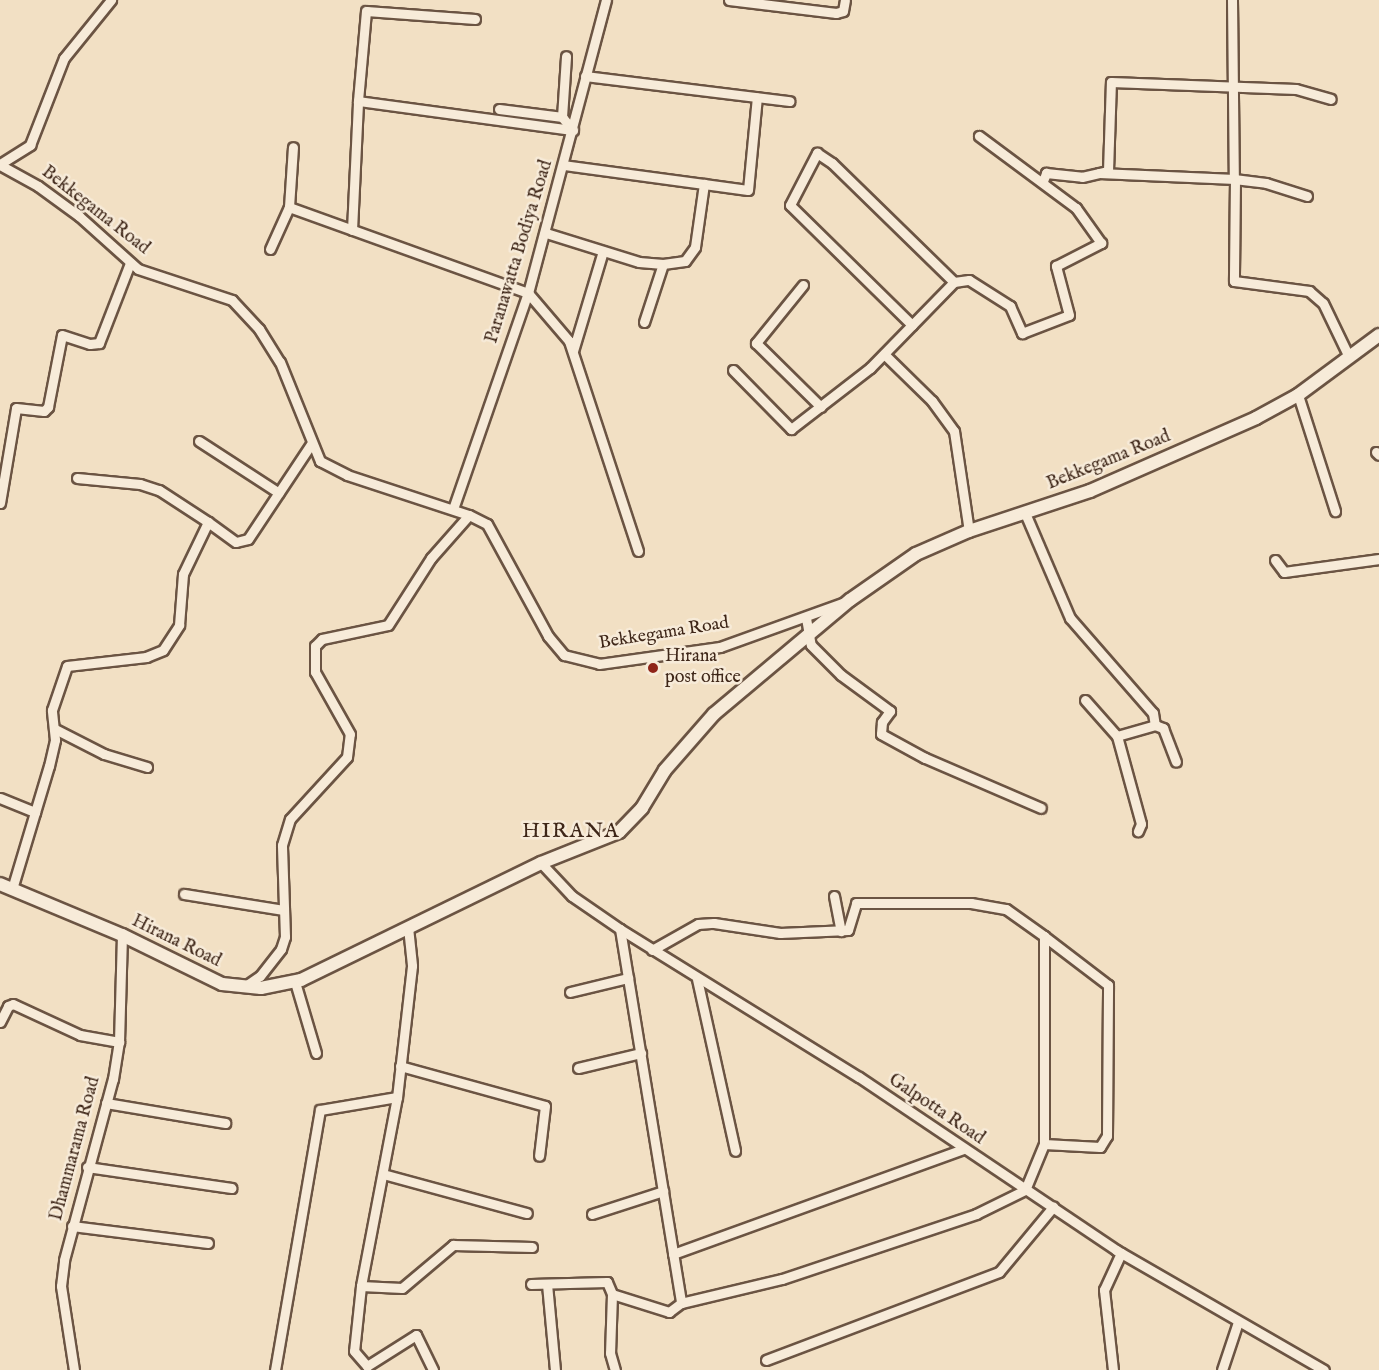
<!DOCTYPE html>
<html>
<head>
<meta charset="utf-8">
<style>
	body { margin:0 }
	#map { position:relative; width:1379px; height:1370px; overflow:hidden; background:#f2e0c4; font-family:"IM FELL English",serif }
	div>[style] { position:absolute }
	.roads { filter:drop-shadow(2px 0 #6b5443) drop-shadow(-2px 0 #6b5443) drop-shadow(0 2px #6b5443) drop-shadow(0 -2px #6b5443) }
	.minor>* { height:9px; margin:-4.5px; padding:0 4.5px; transform-origin:4.5px; border-radius:4.5px; background:#f7ebd9 }
	.tertiary>* { height:12px; margin:-6px; padding:0 6px; transform-origin:6px; border-radius:6px; background:#f7ebd9 }
	.dots>* { width:16px; height:16px; translate:-50% -50%; box-sizing:border-box; border:3px solid #f7ebd9; border-radius:50% }
	span { translate:-50% -50%; white-space:nowrap; text-align:center; line-height:1.15; -webkit-text-stroke:5px #f7ebd9; paint-order:stroke }
	.street-label { font-size:18px; color:#3e2618 }
	.poi-label { font-size:18px; color:#3e2618 }
	.left { translate:0 -50%; text-align:left }
	.quarter-label { font-size:21px; color:#3e2618; letter-spacing:1.5px }
</style>
</head>
<body>
<div id="map">
	<div class="roads">
		<div class="minor">
			<div style="left:729px;top:0;width:108px;rotate:6.9deg"></div>
			<div style="left:836px;top:13px;width:7px;rotate:-16deg"></div>
			<div style="left:843px;top:11px;width:11px;rotate:-80deg"></div>
			<div style="left:1232px;top:0;width:179px;rotate:89.4deg"></div>
			<div style="left:1234px;top:179px;width:32px;rotate:7deg"></div>
			<div style="left:1266px;top:183px;width:43px;rotate:17.6deg"></div>
			<div style="left:475px;top:19px;width:109px;rotate:-175.8deg"></div>
			<div style="left:366px;top:11px;width:90px;rotate:95.1deg"></div>
			<div style="left:358px;top:101px;width:217px;rotate:7.7deg"></div>
			<div style="left:585px;top:76px;width:206px;rotate:7deg"></div>
			<div style="left:499px;top:109px;width:64px;rotate:7.2deg"></div>
			<div style="left:562px;top:117px;width:17px;rotate:50deg"></div>
			<div style="left:562px;top:117px;width:61px;rotate:-86.2deg"></div>
			<div style="left:0;top:164px;width:36px;rotate:-32deg"></div>
			<div style="left:30px;top:145px;width:93px;rotate:-68.7deg"></div>
			<div style="left:64px;top:58px;width:75px;rotate:-51deg"></div>
			<div style="left:0;top:165px;width:43px;rotate:28.9deg"></div>
			<div style="left:38px;top:186px;width:51px;rotate:36.2deg"></div>
			<div style="left:79px;top:216px;width:79px;rotate:41.9deg"></div>
			<div style="left:138px;top:269px;width:99px;rotate:18.3deg"></div>
			<div style="left:232px;top:300px;width:40px;rotate:47deg"></div>
			<div style="left:259px;top:329px;width:39px;rotate:58deg"></div>
			<div style="left:280px;top:362px;width:107px;rotate:68deg"></div>
			<div style="left:320px;top:461px;width:30px;rotate:27deg"></div>
			<div style="left:347px;top:475px;width:128px;rotate:18.2deg"></div>
			<div style="left:469px;top:515px;width:20px;rotate:27deg"></div>
			<div style="left:487px;top:524px;width:128px;rotate:61.4deg"></div>
			<div style="left:548px;top:636px;width:25px;rotate:50deg"></div>
			<div style="left:564px;top:655px;width:36px;rotate:14deg"></div>
			<div style="left:599px;top:664px;width:122px;rotate:-8deg"></div>
			<div style="left:720px;top:647px;width:130px;rotate:-19.8deg"></div>
			<div style="left:1099px;top:173px;width:136px;rotate:2.5deg"></div>
			<div style="left:1235px;top:179px;width:102px;rotate:90.6deg"></div>
			<div style="left:1234px;top:281px;width:76px;rotate:7.6deg"></div>
			<div style="left:1309px;top:291px;width:18px;rotate:41deg"></div>
			<div style="left:1323px;top:303px;width:60px;rotate:64.3deg"></div>
			<div style="left:1043px;top:181px;width:9px;rotate:-69deg"></div>
			<div style="left:1046px;top:173px;width:36px;rotate:6deg"></div>
			<div style="left:1082px;top:177px;width:27px;rotate:-13deg"></div>
			<div style="left:1108px;top:171px;width:89px;rotate:-88.1deg"></div>
			<div style="left:1111px;top:82px;width:185px;rotate:2.2deg"></div>
			<div style="left:1296px;top:89px;width:36px;rotate:16deg"></div>
			<div style="left:704px;top:184px;width:44px;rotate:7.8deg"></div>
			<div style="left:748px;top:190px;width:93px;rotate:-84.5deg"></div>
			<div style="left:289px;top:207px;width:60px;rotate:-86.2deg"></div>
			<div style="left:352px;top:230px;width:129px;rotate:-87.3deg"></div>
			<div style="left:546px;top:233px;width:97px;rotate:17.3deg"></div>
			<div style="left:639px;top:262px;width:24px;rotate:5deg"></div>
			<div style="left:663px;top:264px;width:22px;rotate:-8deg"></div>
			<div style="left:685px;top:261px;width:17px;rotate:-54deg"></div>
			<div style="left:695px;top:247px;width:64px;rotate:-81.9deg"></div>
			<div style="left:704px;top:184px;width:141px;rotate:-172.3deg"></div>
			<div style="left:270px;top:249px;width:46px;rotate:-65.7deg"></div>
			<div style="left:289px;top:207px;width:254px;rotate:19.8deg"></div>
			<div style="left:528px;top:293px;width:63px;rotate:49.5deg"></div>
			<div style="left:569px;top:341px;width:221px;rotate:71.8deg"></div>
			<div style="left:803px;top:285px;width:75px;rotate:129deg"></div>
			<div style="left:756px;top:343px;width:91px;rotate:44.6deg"></div>
			<div style="left:644px;top:322px;width:61px;rotate:-71.9deg"></div>
			<div style="left:912px;top:325px;width:171px;rotate:-135.5deg"></div>
			<div style="left:790px;top:205px;width:59px;rotate:-62.6deg"></div>
			<div style="left:817px;top:153px;width:18px;rotate:34deg"></div>
			<div style="left:832px;top:163px;width:170px;rotate:44.3deg"></div>
			<div style="left:573px;top:351px;width:104px;rotate:-73.3deg"></div>
			<div style="left:884px;top:354px;width:67px;rotate:44.4deg"></div>
			<div style="left:932px;top:401px;width:37px;rotate:54deg"></div>
			<div style="left:954px;top:431px;width:101px;rotate:81.5deg"></div>
			<div style="left:733px;top:370px;width:83px;rotate:45.5deg"></div>
			<div style="left:791px;top:429px;width:100px;rotate:-37.7deg"></div>
			<div style="left:870px;top:368px;width:120px;rotate:-45.7deg"></div>
			<div style="left:954px;top:282px;width:15px;rotate:-8deg"></div>
			<div style="left:969px;top:280px;width:49px;rotate:32.4deg"></div>
			<div style="left:1010px;top:306px;width:30px;rotate:66deg"></div>
			<div style="left:1022px;top:333px;width:50px;rotate:-21deg"></div>
			<div style="left:1069px;top:315px;width:51px;rotate:-104.9deg"></div>
			<div style="left:1056px;top:266px;width:51px;rotate:-27.1deg"></div>
			<div style="left:1101px;top:243px;width:43px;rotate:-125.5deg"></div>
			<div style="left:1076px;top:208px;width:121px;rotate:-143.4deg"></div>
			<div style="left:1298px;top:395px;width:122px;rotate:72.3deg"></div>
			<div style="left:199px;top:441px;width:95px;rotate:33deg"></div>
			<div style="left:1376px;top:452px;width:4px;rotate:45deg"></div>
			<div style="left:77px;top:478px;width:63px;rotate:5.4deg"></div>
			<div style="left:140px;top:484px;width:20px;rotate:18deg"></div>
			<div style="left:159px;top:490px;width:59px;rotate:33.1deg"></div>
			<div style="left:0;top:503px;width:96px;rotate:-80.4deg"></div>
			<div style="left:16px;top:408px;width:28px;rotate:6deg"></div>
			<div style="left:44px;top:411px;width:6px;rotate:-45deg"></div>
			<div style="left:48px;top:407px;width:73px;rotate:-79deg"></div>
			<div style="left:62px;top:335px;width:29px;rotate:18deg"></div>
			<div style="left:90px;top:344px;width:9px;rotate:-6deg"></div>
			<div style="left:99px;top:343px;width:86px;rotate:-68.8deg"></div>
			<div style="left:453px;top:509px;width:229px;rotate:-70.9deg"></div>
			<div style="left:528px;top:293px;width:303px;rotate:-75.1deg"></div>
			<div style="left:1025px;top:513px;width:114px;rotate:66.8deg"></div>
			<div style="left:1070px;top:618px;width:126px;rotate:48.9deg"></div>
			<div style="left:1153px;top:713px;width:12px;rotate:81deg"></div>
			<div style="left:1275px;top:560px;width:15px;rotate:53deg"></div>
			<div style="left:1284px;top:572px;width:96px;rotate:-7.8deg"></div>
			<div style="left:806px;top:618px;width:27px;rotate:80deg"></div>
			<div style="left:811px;top:645px;width:42px;rotate:45deg"></div>
			<div style="left:841px;top:675px;width:61px;rotate:36.3deg"></div>
			<div style="left:890px;top:711px;width:14px;rotate:126deg"></div>
			<div style="left:882px;top:722px;width:12px;rotate:95deg"></div>
			<div style="left:881px;top:734px;width:50px;rotate:28.6deg"></div>
			<div style="left:925px;top:758px;width:126px;rotate:23.3deg"></div>
			<div style="left:1085px;top:700px;width:48px;rotate:48.4deg"></div>
			<div style="left:1117px;top:736px;width:91px;rotate:74.7deg"></div>
			<div style="left:1141px;top:824px;width:8px;rotate:113deg"></div>
			<div style="left:55px;top:729px;width:55px;rotate:27deg"></div>
			<div style="left:104px;top:754px;width:45px;rotate:16.8deg"></div>
			<div style="left:1117px;top:736px;width:40px;rotate:-16deg"></div>
			<div style="left:1155px;top:725px;width:9px;rotate:21deg"></div>
			<div style="left:1163px;top:728px;width:36px;rotate:69deg"></div>
			<div style="left:0;top:798px;width:38px;rotate:22deg"></div>
			<div style="left:541px;top:863px;width:45px;rotate:46.8deg"></div>
			<div style="left:572px;top:896px;width:58px;rotate:34.5deg"></div>
			<div style="left:620px;top:929px;width:281px;rotate:31.8deg"></div>
			<div style="left:859px;top:1077px;width:310px;rotate:33.9deg"></div>
			<div style="left:1116px;top:1250px;width:240px;rotate:30deg"></div>
			<div style="left:12px;top:889px;width:128px;rotate:-73.3deg"></div>
			<div style="left:49px;top:766px;width:27px;rotate:-77deg"></div>
			<div style="left:55px;top:740px;width:30px;rotate:-96deg"></div>
			<div style="left:52px;top:710px;width:46px;rotate:-71.2deg"></div>
			<div style="left:67px;top:666px;width:80px;rotate:-6.5deg"></div>
			<div style="left:146px;top:657px;width:18px;rotate:-22deg"></div>
			<div style="left:163px;top:650px;width:30px;rotate:-57deg"></div>
			<div style="left:179px;top:625px;width:51px;rotate:-85.5deg"></div>
			<div style="left:183px;top:574px;width:58px;rotate:-64.3deg"></div>
			<div style="left:208px;top:522px;width:34px;rotate:36deg"></div>
			<div style="left:236px;top:542px;width:12px;rotate:-14deg"></div>
			<div style="left:248px;top:539px;width:114px;rotate:-56.4deg"></div>
			<div style="left:184px;top:894px;width:101px;rotate:9.1deg"></div>
			<div style="left:834px;top:896px;width:36px;rotate:79deg"></div>
			<div style="left:408px;top:927px;width:39px;rotate:84deg"></div>
			<div style="left:412px;top:966px;width:132px;rotate:96.5deg"></div>
			<div style="left:397px;top:1097px;width:192px;rotate:100.8deg"></div>
			<div style="left:361px;top:1286px;width:65px;rotate:96.1deg"></div>
			<div style="left:354px;top:1351px;width:20px;rotate:49deg"></div>
			<div style="left:367px;top:1366px;width:58px;rotate:-32.3deg"></div>
			<div style="left:416px;top:1335px;width:39px;rotate:64deg"></div>
			<div style="left:620px;top:929px;width:379px;rotate:80.7deg"></div>
			<div style="left:681px;top:1303px;width:104px;rotate:-13.4deg"></div>
			<div style="left:782px;top:1279px;width:205px;rotate:-18.5deg"></div>
			<div style="left:976px;top:1214px;width:55px;rotate:-26.1deg"></div>
			<div style="left:1025px;top:1190px;width:50px;rotate:-67.6deg"></div>
			<div style="left:1044px;top:1144px;width:56px;rotate:3.1deg"></div>
			<div style="left:1100px;top:1147px;width:13px;rotate:-58deg"></div>
			<div style="left:1107px;top:1136px;width:151px;rotate:-89.6deg"></div>
			<div style="left:1108px;top:985px;width:81px;rotate:-142.6deg"></div>
			<div style="left:1044px;top:936px;width:208px;rotate:90deg"></div>
			<div style="left:652px;top:950px;width:53px;rotate:-29.5deg"></div>
			<div style="left:698px;top:924px;width:16px;rotate:-4deg"></div>
			<div style="left:714px;top:923px;width:67px;rotate:8.6deg"></div>
			<div style="left:780px;top:933px;width:68px;rotate:-2.5deg"></div>
			<div style="left:848px;top:930px;width:28px;rotate:-73deg"></div>
			<div style="left:856px;top:903px;width:115px"></div>
			<div style="left:971px;top:903px;width:36px;rotate:10deg"></div>
			<div style="left:1006px;top:909px;width:47px;rotate:35.4deg"></div>
			<div style="left:697px;top:979px;width:176px;rotate:77.5deg"></div>
			<div style="left:295px;top:982px;width:74px;rotate:73.5deg"></div>
			<div style="left:244px;top:987px;width:19px;rotate:-35deg"></div>
			<div style="left:260px;top:976px;width:34px;rotate:-52deg"></div>
			<div style="left:281px;top:949px;width:13px;rotate:-72deg"></div>
			<div style="left:285px;top:937px;width:92px;rotate:-91.9deg"></div>
			<div style="left:282px;top:845px;width:27px;rotate:-73deg"></div>
			<div style="left:290px;top:819px;width:84px;rotate:-47.4deg"></div>
			<div style="left:347px;top:757px;width:23px;rotate:-83deg"></div>
			<div style="left:350px;top:734px;width:71px;rotate:-119.4deg"></div>
			<div style="left:315px;top:672px;width:26px;rotate:-90deg"></div>
			<div style="left:315px;top:646px;width:10px;rotate:-45deg"></div>
			<div style="left:322px;top:639px;width:67px;rotate:-12deg"></div>
			<div style="left:388px;top:625px;width:80px;rotate:-57.3deg"></div>
			<div style="left:431px;top:558px;width:57px;rotate:-48.5deg"></div>
			<div style="left:570px;top:992px;width:60px;rotate:-13.6deg"></div>
			<div style="left:0;top:1022px;width:18px;rotate:-63deg"></div>
			<div style="left:8px;top:1006px;width:5px;rotate:-22deg"></div>
			<div style="left:13px;top:1004px;width:74px;rotate:24.8deg"></div>
			<div style="left:80px;top:1035px;width:40px;rotate:10deg"></div>
			<div style="left:400px;top:1066px;width:150px;rotate:15.4deg"></div>
			<div style="left:545px;top:1106px;width:50px;rotate:96.8deg"></div>
			<div style="left:578px;top:1068px;width:65px;rotate:-13.4deg"></div>
			<div style="left:106px;top:1103px;width:121px;rotate:9.5deg"></div>
			<div style="left:87px;top:1167px;width:146px;rotate:8.3deg"></div>
			<div style="left:383px;top:1174px;width:149px;rotate:15.2deg"></div>
			<div style="left:592px;top:1214px;width:75px;rotate:-17.9deg"></div>
			<div style="left:72px;top:1226px;width:137px;rotate:7.1deg"></div>
			<div style="left:673px;top:1254px;width:308px;rotate:-19.9deg"></div>
			<div style="left:531px;top:1284px;width:76px;rotate:-1.5deg"></div>
			<div style="left:607px;top:1282px;width:13px;rotate:67deg"></div>
			<div style="left:612px;top:1294px;width:60px;rotate:17.5deg"></div>
			<div style="left:669px;top:1312px;width:15px;rotate:-37deg"></div>
			<div style="left:547px;top:1284px;width:86px;rotate:84.7deg"></div>
			<div style="left:361px;top:1286px;width:41px;rotate:2.8deg"></div>
			<div style="left:402px;top:1288px;width:67px;rotate:-40.1deg"></div>
			<div style="left:453px;top:1245px;width:79px;rotate:1.5deg"></div>
			<div style="left:612px;top:1294px;width:59px;rotate:91.9deg"></div>
			<div style="left:610px;top:1353px;width:18px;rotate:74deg"></div>
			<div style="left:766px;top:1360px;width:249px;rotate:-20.7deg"></div>
			<div style="left:999px;top:1272px;width:85px;rotate:-50.3deg"></div>
			<div style="left:74px;top:1370px;width:85px;rotate:-98.8deg"></div>
			<div style="left:61px;top:1286px;width:26px;rotate:-83deg"></div>
			<div style="left:64px;top:1260px;width:188px;rotate:-74.9deg"></div>
			<div style="left:113px;top:1079px;width:37px;rotate:-81deg"></div>
			<div style="left:119px;top:1042px;width:107px;rotate:-88.4deg"></div>
			<div style="left:275px;top:1370px;width:264px;rotate:-80.2deg"></div>
			<div style="left:320px;top:1110px;width:78px;rotate:-9.6deg"></div>
			<div style="left:1113px;top:1370px;width:81px;rotate:-96.4deg"></div>
			<div style="left:1104px;top:1290px;width:41px;rotate:-65.3deg"></div>
			<div style="left:1222px;top:1370px;width:51px;rotate:-71.6deg"></div>
		</div>
		<div class="tertiary">
			<div style="left:0;top:884px;width:132px;rotate:22.7deg"></div>
			<div style="left:122px;top:935px;width:111px;rotate:26.1deg"></div>
			<div style="left:222px;top:984px;width:39px;rotate:6deg"></div>
			<div style="left:261px;top:988px;width:41px;rotate:-11.3deg"></div>
			<div style="left:301px;top:980px;width:267px;rotate:-26deg"></div>
			<div style="left:541px;top:863px;width:84px;rotate:-21.7deg"></div>
			<div style="left:619px;top:832px;width:33px;rotate:-46deg"></div>
			<div style="left:642px;top:808px;width:44px;rotate:-58.8deg"></div>
			<div style="left:665px;top:770px;width:74px;rotate:-48.8deg"></div>
			<div style="left:714px;top:714px;width:177px;rotate:-40deg"></div>
			<div style="left:850px;top:600px;width:80px;rotate:-34.9deg"></div>
			<div style="left:916px;top:554px;width:58px;rotate:-23.5deg"></div>
			<div style="left:969px;top:531px;width:127px;rotate:-18.3deg"></div>
			<div style="left:1090px;top:491px;width:181px;rotate:-23.7deg"></div>
			<div style="left:1256px;top:418px;width:48px;rotate:-28.7deg"></div>
			<div style="left:1298px;top:395px;width:101px;rotate:-36.5deg"></div>
		</div>
	</div>
	<div class="dots">
		<div style="left:653px;top:668px;background:#8f2418"></div>
	</div>
	<div class="street-label">
		<span style="left:95px;top:211px;rotate:38deg">Bekkegama Road</span>
		<span style="left:520px;top:252px;rotate:-73deg">Paranawatta Bodiya Road</span>
		<span style="left:1109px;top:461px;rotate:-22deg">Bekkegama Road</span>
		<span style="left:664px;top:634px;rotate:-9deg">Bekkegama Road</span>
		<span style="left:176px;top:942px;rotate:26deg">Hirana Road</span>
		<span style="left:936px;top:1110px;rotate:34deg">Galpotta Road</span>
		<span style="left:76px;top:1149px;rotate:-75deg">Dhammarama Road</span>
	</div>
	<div class="poi-label">
		<span class="left" style="left:665px;top:668px">Hirana<br>post office</span>
	</div>
	<div class="quarter-label">
		<span style="left:571px;top:832px">HIRANA</span>
	</div>
</div>
</body>
</html>
